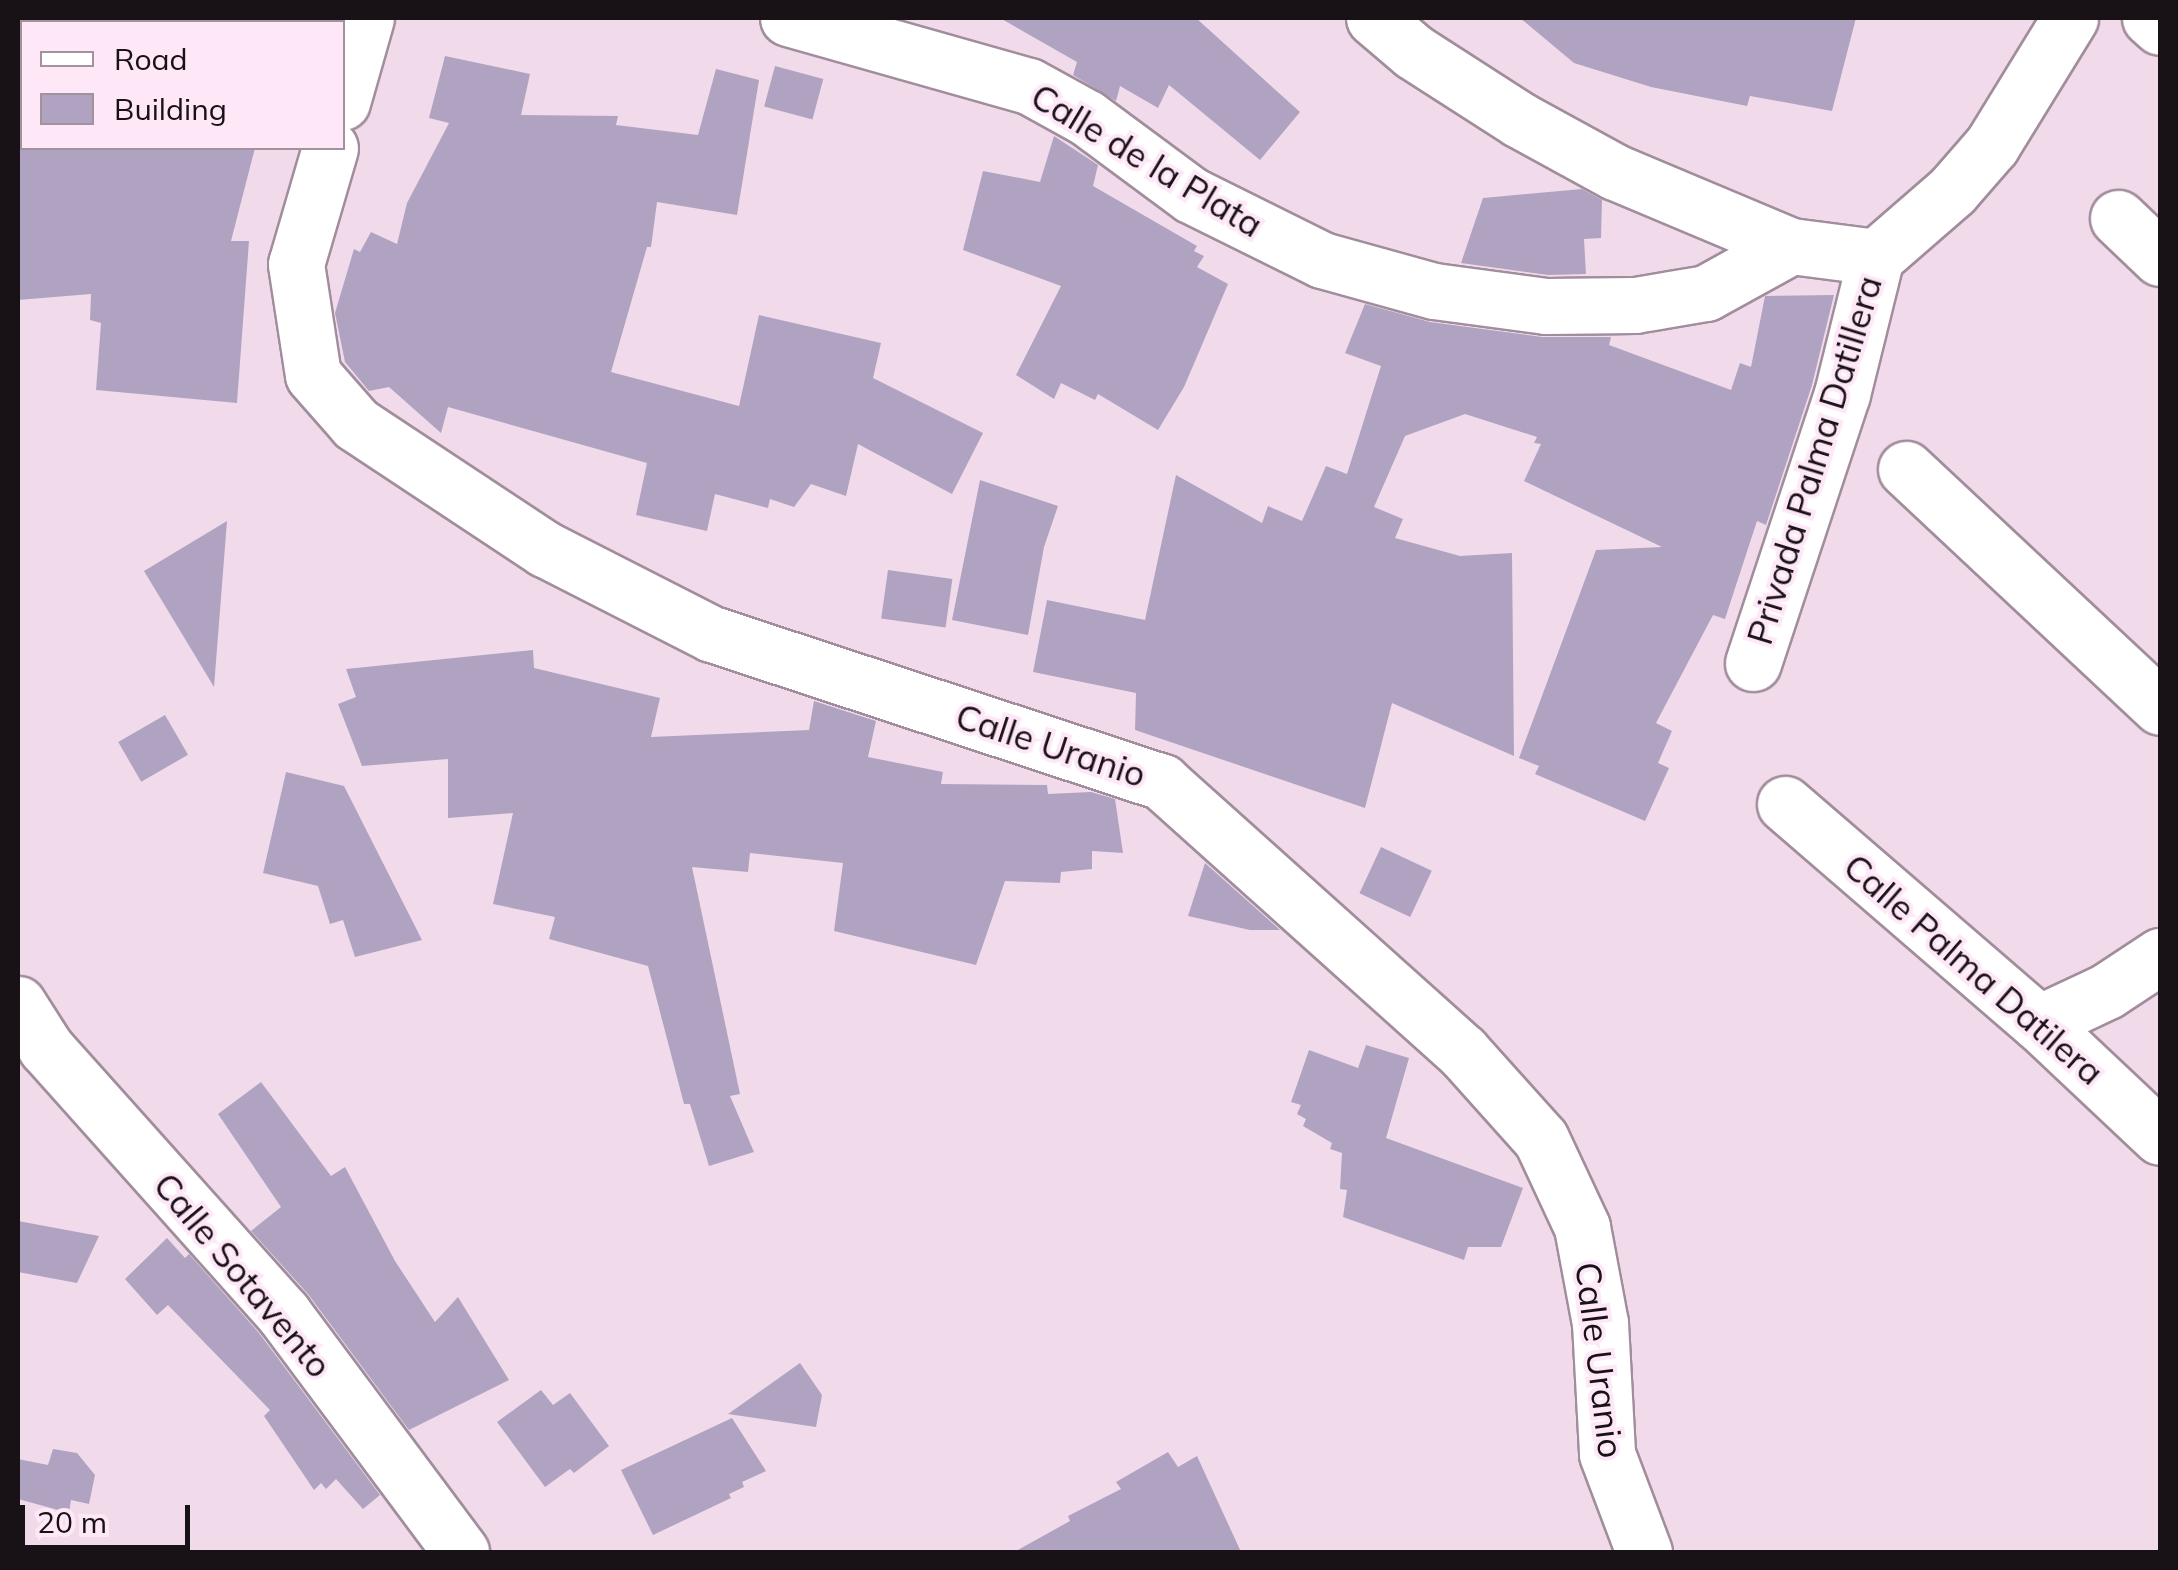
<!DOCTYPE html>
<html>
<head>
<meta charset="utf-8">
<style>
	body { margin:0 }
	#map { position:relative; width:2178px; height:1570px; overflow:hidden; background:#f1dbeb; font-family:Mulish,sans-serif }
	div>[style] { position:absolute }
	.building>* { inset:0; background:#b0a3c2; transform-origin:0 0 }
	.roads { filter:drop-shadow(2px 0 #a18d9c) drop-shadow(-2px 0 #a18d9c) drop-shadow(0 2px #a18d9c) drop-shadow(0 -2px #a18d9c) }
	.minor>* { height:55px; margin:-27.5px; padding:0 27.5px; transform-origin:27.5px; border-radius:27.5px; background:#fff }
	span { translate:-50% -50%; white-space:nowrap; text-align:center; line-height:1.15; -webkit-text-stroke:8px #fee8f8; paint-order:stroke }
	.street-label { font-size:35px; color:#181116 }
	.frame { position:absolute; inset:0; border:20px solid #181116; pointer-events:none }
	.legend { position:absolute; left:20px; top:20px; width:325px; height:130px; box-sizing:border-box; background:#fee8f8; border:2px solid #a2929e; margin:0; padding:12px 18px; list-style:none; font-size:30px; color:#181116 }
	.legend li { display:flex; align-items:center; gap:20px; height:50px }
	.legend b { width:50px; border:2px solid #a2929e }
	.scale { position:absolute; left:20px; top:1505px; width:170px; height:45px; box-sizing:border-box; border:5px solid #181116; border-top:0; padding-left:12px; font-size:30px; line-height:35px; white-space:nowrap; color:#181116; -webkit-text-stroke:8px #fee8f8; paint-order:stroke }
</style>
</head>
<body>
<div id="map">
	<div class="building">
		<div style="clip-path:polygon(1000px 18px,1196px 18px,1300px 112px,1260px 160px,1169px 85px,1158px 108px,1120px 86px,1116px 101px,1073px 75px,1077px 62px)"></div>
		<div style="clip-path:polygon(1520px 18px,1856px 18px,1832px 111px,1750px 96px,1747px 106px,1651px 87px,1574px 63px)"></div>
		<div style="clip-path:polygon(445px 56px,530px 74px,521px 115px,618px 116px,616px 125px,698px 135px,716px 69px,759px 80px,737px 215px,657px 202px,651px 247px,647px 247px,611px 372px,739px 406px,759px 315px,881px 343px,873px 378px,983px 433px,952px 494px,858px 444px,846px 496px,811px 484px,794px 507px,770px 499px,768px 508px,715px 494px,707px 531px,636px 515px,647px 463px,448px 407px,441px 433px,389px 387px,369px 391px,345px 362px,335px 313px,354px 249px,360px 252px,371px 232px,397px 244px,407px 203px,449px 123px,429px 118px)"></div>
		<div style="left:775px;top:66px;width:50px;height:42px;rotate:15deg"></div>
		<div style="clip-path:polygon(1054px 136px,1098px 165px,1093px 186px,1197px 246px,1194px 251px,1204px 256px,1197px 267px,1228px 284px,1184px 387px,1158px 430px,1098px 394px,1095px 400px,1061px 383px,1054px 399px,1016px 375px,1061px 286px,963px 250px,983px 171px,1040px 182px)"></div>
		<div style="clip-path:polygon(18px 148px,255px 148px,231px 241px,249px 241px,237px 403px,96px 390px,101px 323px,90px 320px,91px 294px,18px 300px)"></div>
		<div style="clip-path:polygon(1582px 189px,1602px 200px,1601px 238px,1584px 239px,1586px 274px,1548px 275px,1461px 263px,1483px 198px)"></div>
		<div style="clip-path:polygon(1834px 295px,1812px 385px,1766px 525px,1757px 521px,1725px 619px,1713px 615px,1656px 723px,1672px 731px,1658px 763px,1669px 768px,1645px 821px,1535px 774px,1539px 766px,1519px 758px,1596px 550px,1662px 547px,1524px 481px,1541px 444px,1534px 443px,1537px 437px,1465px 414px,1405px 436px,1374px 507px,1403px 519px,1395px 538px,1460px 556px,1512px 553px,1514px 756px,1392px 703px,1365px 808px,1135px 730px,1136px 693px,1033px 672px,1047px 600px,1145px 620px,1176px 475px,1262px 523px,1268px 506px,1302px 521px,1326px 466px,1347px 474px,1381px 366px,1345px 353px,1365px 304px,1430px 322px,1542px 337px,1611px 337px,1609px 345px,1731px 390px,1740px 363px,1751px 367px,1765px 296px)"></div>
		<div style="clip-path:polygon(980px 480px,1058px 506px,1044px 547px,1028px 635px,952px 620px)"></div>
		<div style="clip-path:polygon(227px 521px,214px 687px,144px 571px)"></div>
		<div style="left:888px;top:570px;width:65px;height:49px;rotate:8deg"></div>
		<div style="clip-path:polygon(533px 650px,534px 668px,660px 698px,651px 737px,809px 730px,814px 701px,876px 721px,868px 757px,943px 772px,941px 784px,1047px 785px,1048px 794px,1091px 792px,1115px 799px,1123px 853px,1092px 851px,1092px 869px,1061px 872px,1060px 883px,1005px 881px,976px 965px,834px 931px,843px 863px,750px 853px,748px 872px,692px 867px,740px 1094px,730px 1096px,754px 1152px,709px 1166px,690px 1104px,684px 1104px,648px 966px,549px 939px,555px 917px,493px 904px,513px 813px,448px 818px,448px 759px,362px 766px,338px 704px,356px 697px,346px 669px)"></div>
		<div style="left:165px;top:715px;width:46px;height:54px;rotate:60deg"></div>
		<div style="clip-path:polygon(286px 772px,344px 786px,422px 940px,355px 957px,343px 920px,330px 924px,318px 886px,263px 873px)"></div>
		<div style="left:1381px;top:847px;width:56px;height:51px;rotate:25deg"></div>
		<div style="clip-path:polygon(1205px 863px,1280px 930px,1250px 930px,1188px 916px)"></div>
		<div style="clip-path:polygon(1366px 1045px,1409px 1058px,1386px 1138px,1523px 1188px,1501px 1247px,1468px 1247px,1464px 1260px,1343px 1217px,1347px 1190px,1340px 1189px,1342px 1153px,1330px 1149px,1332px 1143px,1303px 1126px,1306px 1119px,1297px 1114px,1301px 1105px,1291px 1102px,1309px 1050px,1358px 1068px)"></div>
		<div style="clip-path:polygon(261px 1082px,331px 1176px,345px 1167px,395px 1261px,435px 1322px,458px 1297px,509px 1380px,409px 1430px,308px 1294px,251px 1231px,281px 1207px,218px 1114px)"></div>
		<div style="clip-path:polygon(18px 1221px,99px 1236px,77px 1283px,18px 1272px)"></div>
		<div style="clip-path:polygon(167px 1238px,185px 1258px,189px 1254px,259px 1333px,380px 1495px,363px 1509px,336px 1479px,326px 1489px,321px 1483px,314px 1490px,264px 1416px,270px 1410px,168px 1305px,157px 1315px,125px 1279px)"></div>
		<div style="clip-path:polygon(800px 1363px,822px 1395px,816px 1427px,728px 1414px)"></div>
		<div style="clip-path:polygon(541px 1390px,553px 1405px,570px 1393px,609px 1446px,574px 1473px,570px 1469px,545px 1487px,497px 1422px)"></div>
		<div style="clip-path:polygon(732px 1418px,766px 1471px,742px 1482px,744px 1487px,729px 1494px,731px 1498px,653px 1535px,621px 1470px)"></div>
		<div style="clip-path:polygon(53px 1449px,77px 1453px,95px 1475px,89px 1504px,71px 1500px,69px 1513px,18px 1499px,18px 1459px,48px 1465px)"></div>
		<div style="clip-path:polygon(1168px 1452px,1178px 1467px,1197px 1456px,1241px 1552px,1014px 1552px,1070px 1521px,1068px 1516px,1121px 1489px,1116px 1482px)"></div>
	</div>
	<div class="roads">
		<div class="minor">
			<div style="left:788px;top:18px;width:250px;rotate:15.8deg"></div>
			<div style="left:1029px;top:86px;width:66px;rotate:28.9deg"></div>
			<div style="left:1087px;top:118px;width:129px;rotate:36.5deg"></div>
			<div style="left:1191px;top:195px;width:146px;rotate:26.4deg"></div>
			<div style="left:1322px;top:260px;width:116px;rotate:15.5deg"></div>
			<div style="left:1434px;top:291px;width:113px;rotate:7.6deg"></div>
			<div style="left:1546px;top:306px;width:89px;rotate:-0.6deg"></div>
			<div style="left:1635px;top:305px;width:72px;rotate:-9.6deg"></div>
			<div style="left:1706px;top:293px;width:97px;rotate:-28.9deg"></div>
			<div style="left:1374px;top:18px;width:52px;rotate:40.4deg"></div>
			<div style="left:1414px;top:52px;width:126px;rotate:32.7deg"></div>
			<div style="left:1520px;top:120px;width:108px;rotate:28.7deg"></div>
			<div style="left:1615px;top:172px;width:191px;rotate:22.8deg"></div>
			<div style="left:1791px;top:246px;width:86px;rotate:7.4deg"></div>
			<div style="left:1876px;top:257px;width:101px;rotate:-41deg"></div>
			<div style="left:1952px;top:191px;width:61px;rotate:-49deg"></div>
			<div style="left:1992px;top:145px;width:149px;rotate:-58.4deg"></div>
			<div style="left:2150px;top:18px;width:13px;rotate:42deg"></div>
			<div style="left:342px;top:102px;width:87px;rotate:-74.1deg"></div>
			<div style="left:330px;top:148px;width:121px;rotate:106.3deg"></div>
			<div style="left:296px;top:264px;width:112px;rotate:81.3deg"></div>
			<div style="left:313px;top:375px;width:65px;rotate:48.7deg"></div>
			<div style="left:356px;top:424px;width:227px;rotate:33.5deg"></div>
			<div style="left:545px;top:549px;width:187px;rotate:27deg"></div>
			<div style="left:712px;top:634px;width:474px;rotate:18.2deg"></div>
			<div style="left:1162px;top:782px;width:403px;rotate:41.9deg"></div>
			<div style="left:1462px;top:1051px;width:118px;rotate:48.1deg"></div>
			<div style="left:1541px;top:1139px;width:97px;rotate:65deg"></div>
			<div style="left:1582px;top:1227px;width:98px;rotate:79.4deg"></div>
			<div style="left:1600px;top:1323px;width:131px;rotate:86.9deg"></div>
			<div style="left:1607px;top:1454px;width:105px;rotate:69.3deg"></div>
			<div style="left:2118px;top:218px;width:58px;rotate:43.6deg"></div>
			<div style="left:1906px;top:469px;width:348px;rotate:43.1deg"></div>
			<div style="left:1753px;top:663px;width:283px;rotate:-71.7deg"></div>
			<div style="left:1842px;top:394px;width:141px;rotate:-76.1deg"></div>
			<div style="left:1785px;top:804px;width:335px;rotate:40.8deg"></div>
			<div style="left:2039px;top:1023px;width:166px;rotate:43.3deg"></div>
			<div style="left:18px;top:1004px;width:52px;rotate:57.5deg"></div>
			<div style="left:46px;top:1048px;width:356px;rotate:48.2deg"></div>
			<div style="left:283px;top:1313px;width:298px;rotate:53.3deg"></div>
			<div style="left:2039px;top:1023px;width:75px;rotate:-25.2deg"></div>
			<div style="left:2107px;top:991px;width:64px;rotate:-33.4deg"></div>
		</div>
	</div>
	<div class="street-label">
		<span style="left:1147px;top:160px;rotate:31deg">Calle de la Plata</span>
		<span style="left:1814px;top:460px;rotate:-73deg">Privada Palma Datillera</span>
		<span style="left:1051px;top:745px;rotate:18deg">Calle Uranio</span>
		<span style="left:1974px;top:969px;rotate:41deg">Calle Palma Datilera</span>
		<span style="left:243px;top:1275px;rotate:50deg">Calle Sotavento</span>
		<span style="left:1600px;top:1360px;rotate:83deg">Calle Uranio</span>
	</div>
	<div class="frame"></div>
	<ul class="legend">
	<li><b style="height:12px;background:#fff"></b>Road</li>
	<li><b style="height:28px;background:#b0a3c2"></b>Building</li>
	</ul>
	<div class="scale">20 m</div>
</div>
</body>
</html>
